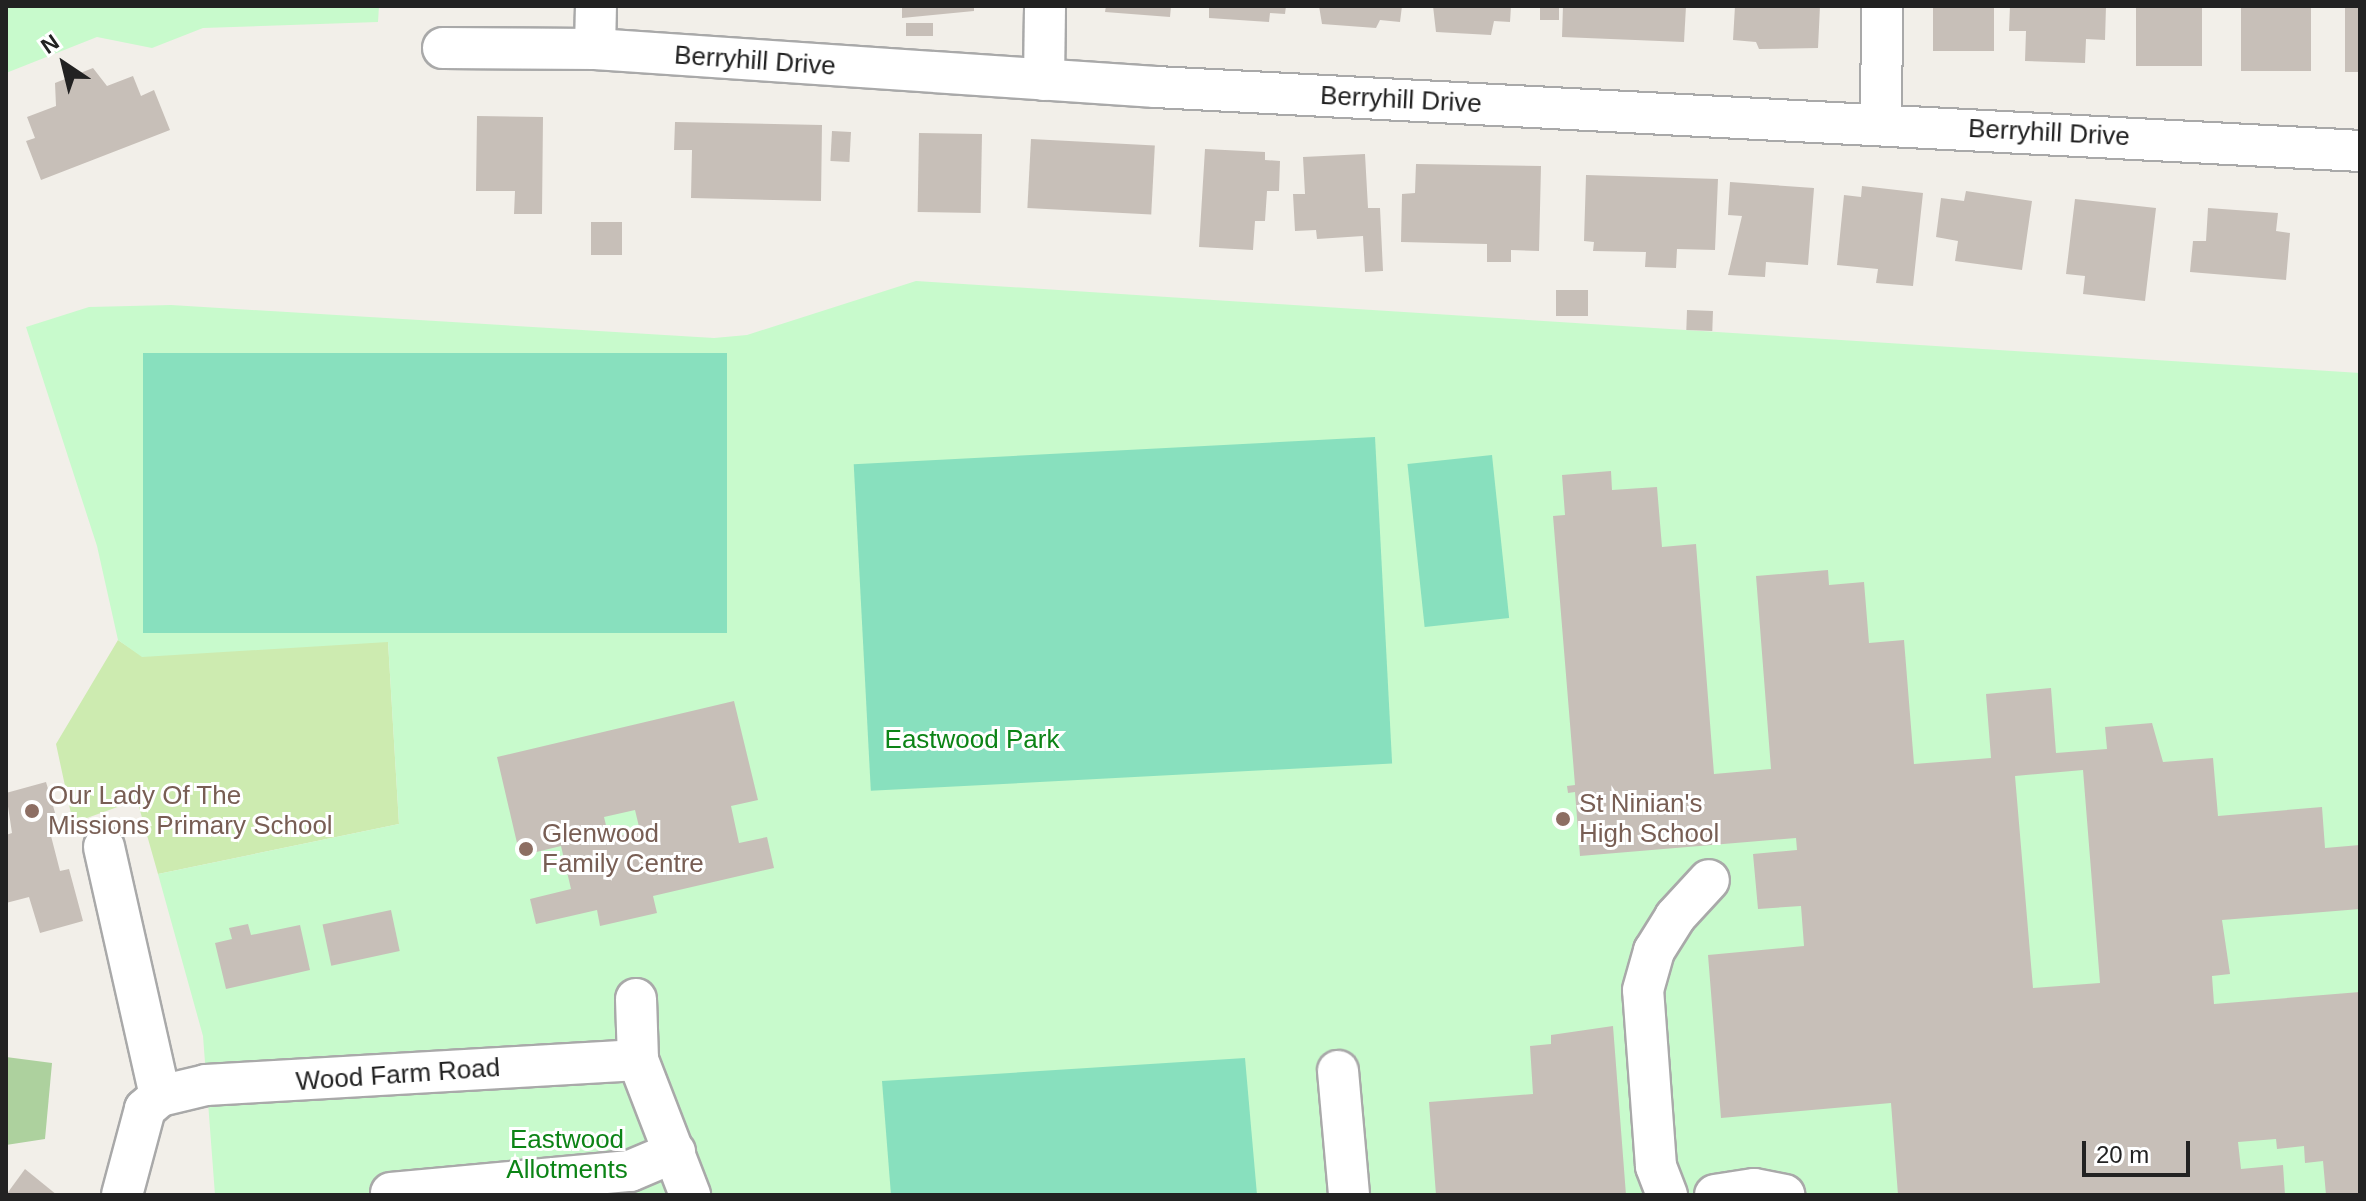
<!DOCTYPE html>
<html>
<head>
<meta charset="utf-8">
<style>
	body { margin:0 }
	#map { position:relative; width:2366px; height:1201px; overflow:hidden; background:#f2efe9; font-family:Arial,sans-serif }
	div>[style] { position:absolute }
	.grass>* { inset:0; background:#cdebb0 }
	.forest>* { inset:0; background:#add19e }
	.park>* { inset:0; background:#c8facc }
	.pitch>* { inset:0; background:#88e0be; transform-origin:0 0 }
	.building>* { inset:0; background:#c7bfb8; transform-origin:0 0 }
	.roads { filter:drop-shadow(2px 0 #a9a9a9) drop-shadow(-2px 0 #a9a9a9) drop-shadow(0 2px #a9a9a9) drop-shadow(0 -2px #a9a9a9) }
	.minor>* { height:40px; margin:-20px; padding:0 20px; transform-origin:20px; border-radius:20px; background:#fff }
	.dots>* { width:22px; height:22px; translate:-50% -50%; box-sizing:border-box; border:4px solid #fff; border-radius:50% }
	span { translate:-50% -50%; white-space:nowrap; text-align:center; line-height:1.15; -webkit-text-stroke:6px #fff; paint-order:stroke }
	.street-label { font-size:26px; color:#222 }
	.park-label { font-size:26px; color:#0c8416 }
	.education-label { font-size:26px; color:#785e54 }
	.left { translate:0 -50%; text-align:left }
	.frame { position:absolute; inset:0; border:8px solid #222; pointer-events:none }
	.north { position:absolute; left:24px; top:24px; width:80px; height:80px; -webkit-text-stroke:6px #fff; paint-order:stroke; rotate:325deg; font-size:22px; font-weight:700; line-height:32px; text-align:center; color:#222 }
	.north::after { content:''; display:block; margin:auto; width:28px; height:36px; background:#222; clip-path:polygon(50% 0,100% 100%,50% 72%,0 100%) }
	.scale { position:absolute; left:2082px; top:1141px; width:108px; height:36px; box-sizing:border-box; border:4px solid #222; border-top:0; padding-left:10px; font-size:24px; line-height:28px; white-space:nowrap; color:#222; -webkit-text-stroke:6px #fff; paint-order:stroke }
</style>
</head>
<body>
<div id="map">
	<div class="grass">
		<div style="clip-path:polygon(118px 640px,142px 656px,388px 641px,399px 824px,158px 874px,137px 800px,73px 823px,56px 744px)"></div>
	</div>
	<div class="forest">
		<div style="clip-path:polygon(6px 1057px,52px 1063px,45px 1139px,6px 1145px)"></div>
	</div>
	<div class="park">
		<div style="clip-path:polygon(6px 6px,379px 6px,378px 22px,203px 28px,152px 48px,97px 37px,6px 73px)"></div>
		<div style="clip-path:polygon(916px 281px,2360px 373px,2360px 1195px,215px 1195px,203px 1036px,158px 874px,399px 824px,388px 642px,142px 657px,118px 640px,97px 546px,26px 327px,89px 307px,171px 305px,714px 338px,747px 335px)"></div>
	</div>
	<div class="pitch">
		<div style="left:143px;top:353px;width:584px;height:280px"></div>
		<div style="left:1375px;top:437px;width:327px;height:522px;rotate:87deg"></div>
		<div style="left:1492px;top:455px;width:164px;height:85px;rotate:84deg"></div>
		<div style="clip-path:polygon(1245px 1058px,1257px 1195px,891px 1195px,882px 1081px)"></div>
	</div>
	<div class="building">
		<div style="clip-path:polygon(902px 6px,974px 6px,974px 11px,902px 18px)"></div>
		<div style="clip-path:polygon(1106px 6px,1171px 6px,1170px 17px,1105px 12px)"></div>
		<div style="clip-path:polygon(1209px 6px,1286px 6px,1285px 14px,1270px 13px,1269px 22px,1209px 18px)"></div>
		<div style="clip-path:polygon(1319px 6px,1402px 6px,1400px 22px,1380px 20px,1376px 28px,1322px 24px)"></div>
		<div style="clip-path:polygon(1433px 6px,1511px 6px,1510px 22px,1494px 21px,1491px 35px,1436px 32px)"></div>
		<div style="left:1540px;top:6px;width:19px;height:14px"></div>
		<div style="clip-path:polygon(1563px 6px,1686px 6px,1684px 42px,1562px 37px)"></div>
		<div style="clip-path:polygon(1735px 6px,1820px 6px,1818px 48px,1759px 49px,1756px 42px,1733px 40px)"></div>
		<div style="left:1933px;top:6px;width:61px;height:45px"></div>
		<div style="clip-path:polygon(2010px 6px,2106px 6px,2105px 40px,2086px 39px,2085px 63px,2025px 61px,2026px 31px,2009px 31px)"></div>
		<div style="left:2136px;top:6px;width:66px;height:60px"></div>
		<div style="left:2241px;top:6px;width:70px;height:65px"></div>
		<div style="left:2345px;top:6px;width:15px;height:66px"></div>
		<div style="left:933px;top:23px;width:13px;height:27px;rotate:90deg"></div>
		<div style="clip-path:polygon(93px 68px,107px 86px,133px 76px,141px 96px,154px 90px,170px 130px,41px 180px,26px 141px,35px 138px,27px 117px,56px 106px,55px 83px)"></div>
		<div style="clip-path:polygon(477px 116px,543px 117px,542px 214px,514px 214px,515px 191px,476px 191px)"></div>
		<div style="clip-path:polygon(675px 122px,822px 125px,821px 201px,691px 198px,692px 150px,674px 150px)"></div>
		<div style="left:832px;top:131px;width:19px;height:30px;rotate:3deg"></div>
		<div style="left:919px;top:133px;width:63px;height:79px;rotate:1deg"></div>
		<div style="left:1031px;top:139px;width:124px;height:69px;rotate:3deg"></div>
		<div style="clip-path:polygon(1205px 149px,1265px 152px,1265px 160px,1280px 161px,1279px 191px,1267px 191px,1265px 221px,1255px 221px,1253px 250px,1199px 247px)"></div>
		<div style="clip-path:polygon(1365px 154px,1368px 208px,1380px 208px,1383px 271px,1365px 272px,1363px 236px,1317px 239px,1316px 230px,1295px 231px,1293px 194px,1305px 194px,1303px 157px)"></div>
		<div style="clip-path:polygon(1416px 164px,1541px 166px,1539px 251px,1511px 250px,1511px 262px,1487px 262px,1487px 244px,1401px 242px,1402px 194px,1415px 193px)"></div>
		<div style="clip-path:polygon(1586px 175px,1718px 179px,1715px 250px,1677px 249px,1676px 268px,1645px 267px,1646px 252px,1593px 251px,1594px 242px,1584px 241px)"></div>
		<div style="clip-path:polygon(1730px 182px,1814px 188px,1808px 265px,1766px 262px,1765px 277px,1728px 275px,1742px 216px,1728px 215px)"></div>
		<div style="clip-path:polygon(1862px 186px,1923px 193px,1913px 286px,1876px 283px,1878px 269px,1837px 265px,1844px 195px,1861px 197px)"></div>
		<div style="clip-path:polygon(1966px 191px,2032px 201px,2022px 270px,1955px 261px,1958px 241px,1936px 237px,1941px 198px,1964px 201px)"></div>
		<div style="clip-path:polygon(2075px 199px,2156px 208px,2145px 301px,2083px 294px,2085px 276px,2066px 274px)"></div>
		<div style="clip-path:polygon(2208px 208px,2278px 213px,2276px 231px,2290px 233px,2286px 280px,2190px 272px,2193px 241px,2206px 241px)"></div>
		<div style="left:591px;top:222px;width:31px;height:33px"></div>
		<div style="left:1556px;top:290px;width:32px;height:26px"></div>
		<div style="left:1687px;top:310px;width:26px;height:20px;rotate:2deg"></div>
		<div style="clip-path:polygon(evenodd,1611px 471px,1612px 490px,1657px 487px,1662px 547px,1696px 544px,1714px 774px,1771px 769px,1756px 576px,1828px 570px,1829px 585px,1864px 582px,1869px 643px,1904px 640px,1914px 764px,1991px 758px,1986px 694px,2051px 688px,2056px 753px,2107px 749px,2105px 727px,2152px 723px,2163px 762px,2213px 758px,2218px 816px,2322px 807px,2325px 848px,2360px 845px,2360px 909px,2222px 920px,2230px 974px,2212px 976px,2214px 1004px,2360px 992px,2360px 1195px,2326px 1195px,2323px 1161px,2305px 1163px,2304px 1146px,2277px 1149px,2276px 1139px,2238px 1142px,2241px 1169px,2283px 1165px,2285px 1195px,1898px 1195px,1891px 1103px,1721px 1118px,1708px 955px,1804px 946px,1801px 906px,1758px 909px,1753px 854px,1797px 850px,1796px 838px,1580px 856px,1575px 792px,1568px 793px,1567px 786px,1575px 785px,1553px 516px,1565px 515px,1562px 475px,1611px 471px,2083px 770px,2100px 983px,2033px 988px,2015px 776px,2083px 770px)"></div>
		<div style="clip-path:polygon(evenodd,734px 701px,758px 800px,731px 806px,739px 843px,767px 837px,774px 868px,653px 896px,657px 913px,600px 926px,597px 910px,536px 924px,530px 899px,571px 889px,561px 846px,520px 856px,497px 757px,734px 701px,635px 810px,640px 831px,609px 838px,604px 817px,635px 810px)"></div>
		<div style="clip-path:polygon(46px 782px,61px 833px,51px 836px,60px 871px,69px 869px,83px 921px,40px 933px,29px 897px,6px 903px,6px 835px,12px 833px,6px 793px)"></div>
		<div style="left:391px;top:910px;width:42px;height:70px;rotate:78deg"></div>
		<div style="clip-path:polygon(248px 924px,251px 935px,300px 925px,310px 970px,226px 989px,215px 943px,232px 939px,229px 928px)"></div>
		<div style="clip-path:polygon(1613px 1026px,1626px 1195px,1436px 1195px,1429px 1102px,1533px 1094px,1530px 1046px,1551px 1044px,1551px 1035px)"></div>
		<div style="clip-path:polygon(25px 1169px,57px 1195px,6px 1195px)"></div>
	</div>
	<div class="roads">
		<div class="minor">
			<div style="left:443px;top:48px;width:152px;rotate:0.4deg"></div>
			<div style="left:595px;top:49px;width:562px;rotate:3.88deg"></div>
			<div style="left:1156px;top:87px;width:1206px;rotate:3.04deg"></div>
			<div style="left:595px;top:49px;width:43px;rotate:-88.7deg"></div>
			<div style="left:1044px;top:80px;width:74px;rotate:-89.2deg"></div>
			<div style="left:1881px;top:125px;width:119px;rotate:-89.5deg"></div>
			<div style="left:104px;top:847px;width:255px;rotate:77.3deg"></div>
			<div style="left:636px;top:999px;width:61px;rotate:88.1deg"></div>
			<div style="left:638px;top:1060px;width:145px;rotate:68.9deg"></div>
			<div style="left:1338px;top:1071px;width:124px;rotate:84.9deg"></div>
			<div style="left:391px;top:1193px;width:240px;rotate:-5.3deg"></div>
			<div style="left:630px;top:1171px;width:49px;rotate:-22.9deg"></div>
			<div style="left:122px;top:1195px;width:89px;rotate:-75deg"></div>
			<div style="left:145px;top:1109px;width:20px;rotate:-41deg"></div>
			<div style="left:160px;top:1096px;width:47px;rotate:-13.4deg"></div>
			<div style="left:206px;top:1085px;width:433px;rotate:-3.3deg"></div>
			<div style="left:1667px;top:1195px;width:31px;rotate:-111deg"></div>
			<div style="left:1656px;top:1166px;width:176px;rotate:-94.2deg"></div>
			<div style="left:1643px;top:990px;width:41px;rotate:-74.2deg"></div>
			<div style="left:1654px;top:951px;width:40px;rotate:-58deg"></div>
			<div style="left:1675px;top:917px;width:50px;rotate:-47.4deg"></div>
			<div style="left:1715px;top:1195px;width:39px;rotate:-9deg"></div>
			<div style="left:1754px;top:1189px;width:31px;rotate:11deg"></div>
		</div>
	</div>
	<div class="dots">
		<div style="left:32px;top:811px;background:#8d6e63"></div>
		<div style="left:1563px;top:819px;background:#8d6e63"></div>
		<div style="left:526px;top:849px;background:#8d6e63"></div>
	</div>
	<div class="street-label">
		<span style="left:755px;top:61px;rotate:4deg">Berryhill Drive</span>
		<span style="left:1401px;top:100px;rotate:3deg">Berryhill Drive</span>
		<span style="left:2049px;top:133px;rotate:3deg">Berryhill Drive</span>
		<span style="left:398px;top:1075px;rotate:-4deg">Wood Farm Road</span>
	</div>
	<div class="park-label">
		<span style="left:972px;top:740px">Eastwood Park</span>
		<span style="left:567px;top:1155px">Eastwood<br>Allotments</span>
	</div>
	<div class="education-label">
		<span class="left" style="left:48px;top:811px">Our Lady Of The<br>Missions Primary School</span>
		<span class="left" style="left:1579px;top:819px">St Ninian's<br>High School</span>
		<span class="left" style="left:542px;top:849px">Glenwood<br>Family Centre</span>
	</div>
	<div class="frame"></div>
	<div class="north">N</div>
	<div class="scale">20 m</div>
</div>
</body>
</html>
